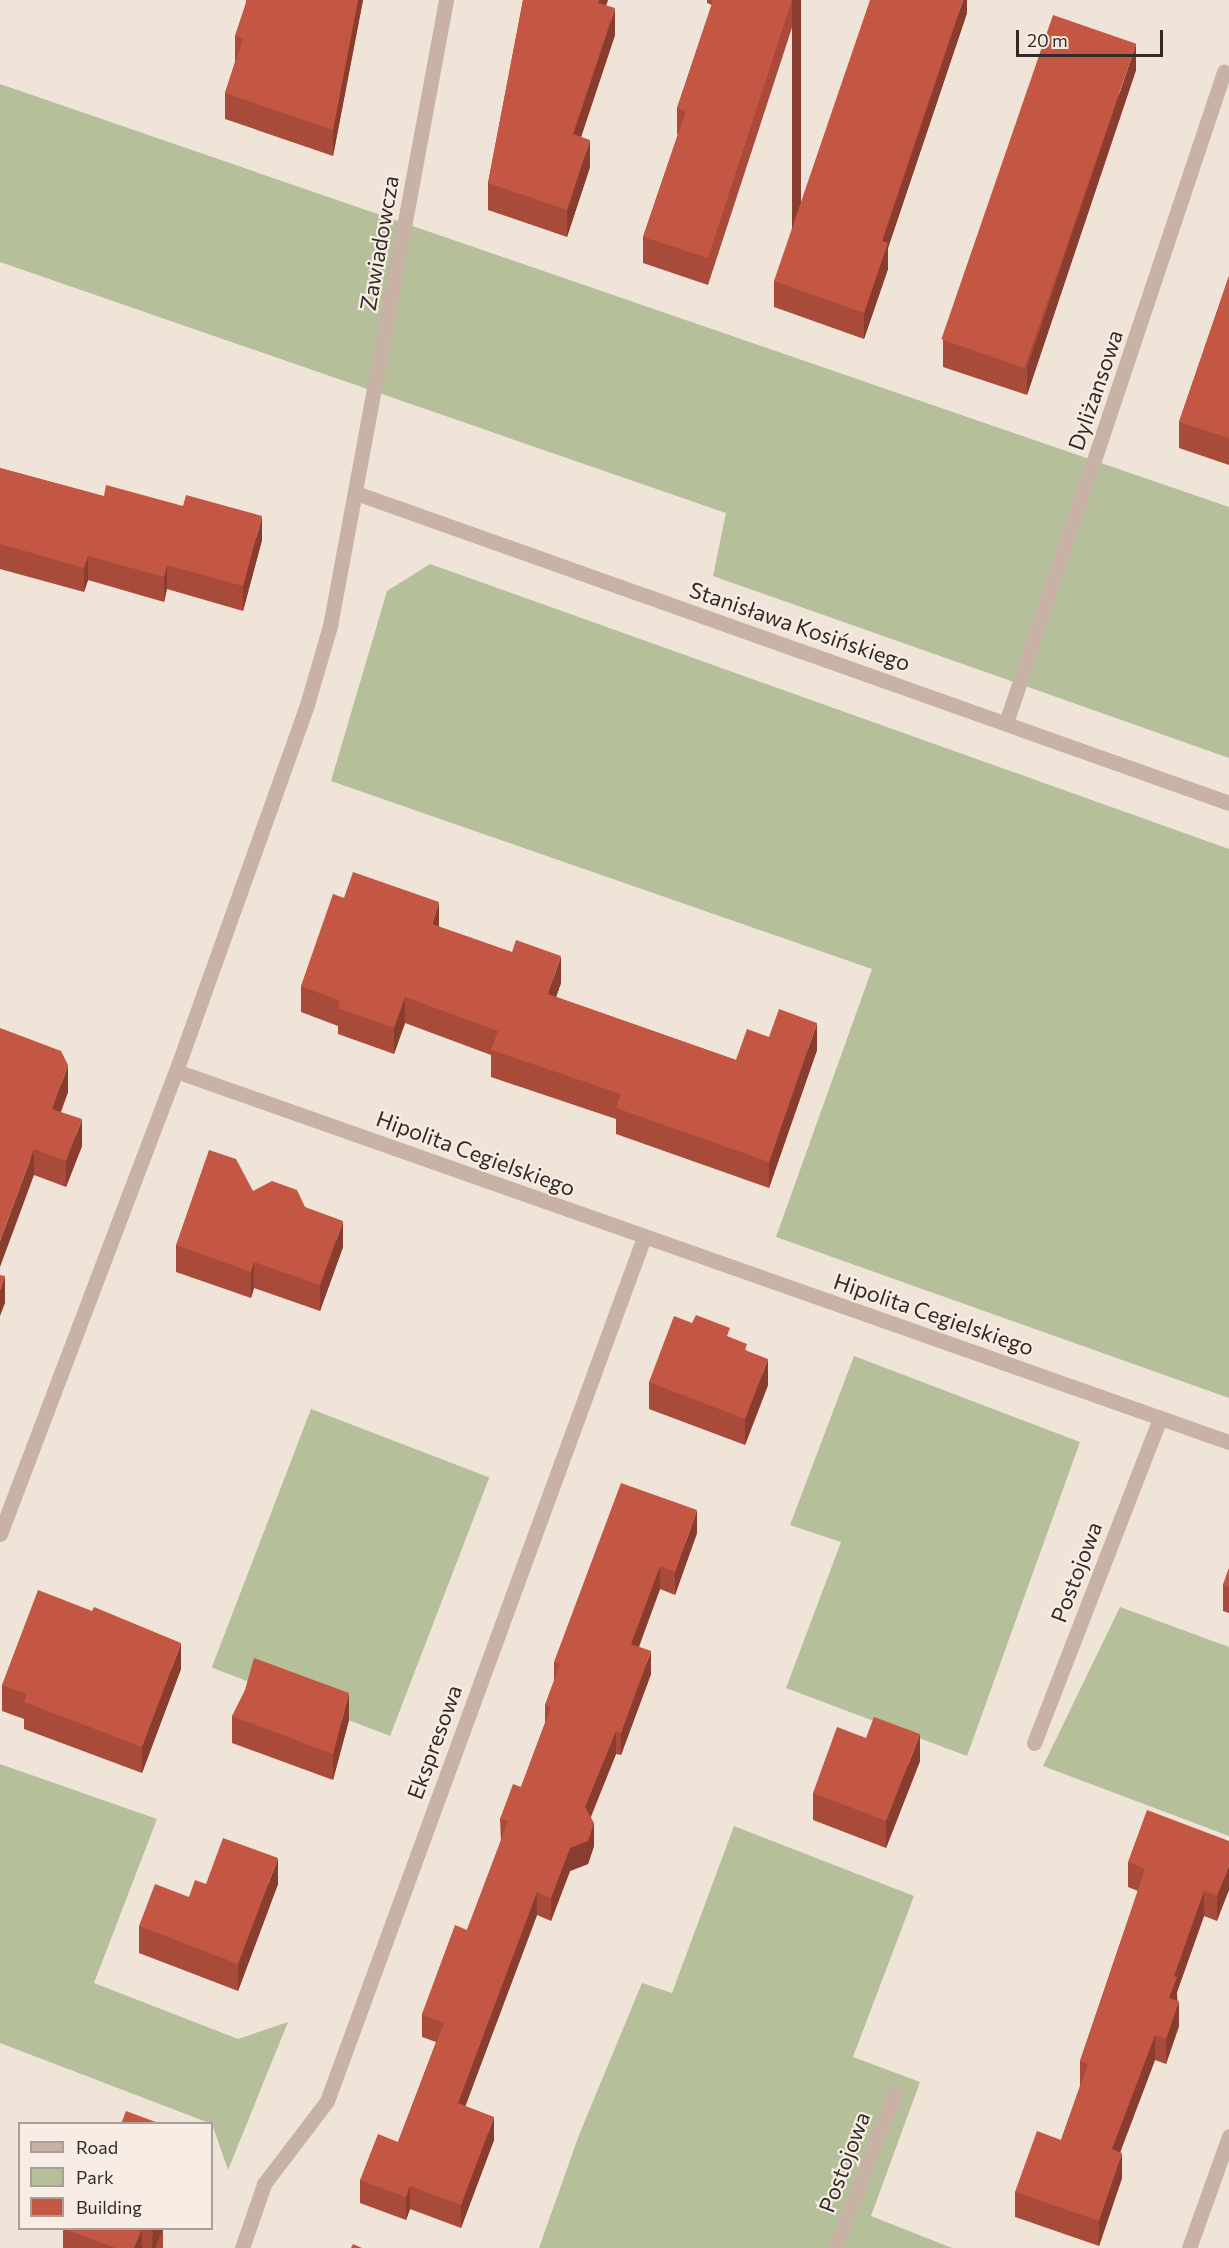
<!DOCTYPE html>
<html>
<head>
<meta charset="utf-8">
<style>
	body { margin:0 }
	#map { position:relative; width:1229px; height:2248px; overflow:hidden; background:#f0e3d8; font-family:Commissioner,sans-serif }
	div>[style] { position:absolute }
	.green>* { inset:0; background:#b5bf99; transform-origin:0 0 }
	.minor>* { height:15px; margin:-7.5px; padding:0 7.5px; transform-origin:7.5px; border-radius:7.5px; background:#c8b1a5 }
	.wall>* { inset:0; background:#a84b3a; transform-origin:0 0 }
	.shaded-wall>* { inset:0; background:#883d2f; transform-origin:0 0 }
	.building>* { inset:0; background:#c35743; transform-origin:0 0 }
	span { translate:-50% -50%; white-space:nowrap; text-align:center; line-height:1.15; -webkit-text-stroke:4.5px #f8ede4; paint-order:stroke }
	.street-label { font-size:22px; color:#332926 }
	.legend { position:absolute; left:18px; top:2122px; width:195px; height:108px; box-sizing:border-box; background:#f8ede4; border:2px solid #a99f98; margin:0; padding:8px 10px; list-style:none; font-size:18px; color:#332926 }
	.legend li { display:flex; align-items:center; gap:12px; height:30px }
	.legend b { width:30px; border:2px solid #a99f98 }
	.scale { position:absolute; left:1016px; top:30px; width:147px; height:27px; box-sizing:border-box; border:3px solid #332926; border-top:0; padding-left:8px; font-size:18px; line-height:21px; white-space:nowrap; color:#332926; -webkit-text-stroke:4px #f8ede4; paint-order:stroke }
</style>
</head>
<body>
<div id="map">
	<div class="green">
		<div style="clip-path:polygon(0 84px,1229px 507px,1229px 758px,713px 576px,726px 513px,0 262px)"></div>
		<div style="clip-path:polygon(430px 564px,1229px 849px,1229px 1398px,776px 1237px,872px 969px,331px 781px,387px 591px)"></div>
		<div style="clip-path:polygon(854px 1356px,1080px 1442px,967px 1756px,786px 1688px,841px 1542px,790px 1525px)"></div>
		<div style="left:311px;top:1409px;width:191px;height:277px;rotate:21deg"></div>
		<div style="clip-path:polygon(1120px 1607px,1229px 1647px,1229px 1836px,1043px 1766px)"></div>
		<div style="clip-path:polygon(0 1764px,157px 1819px,94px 1983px,238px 2039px,288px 2022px,228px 2170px,212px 2124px,0 2043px)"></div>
		<div style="clip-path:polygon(734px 1826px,914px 1896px,853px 2057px,920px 2082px,871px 2216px,952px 2248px,539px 2248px,579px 2135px,642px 1983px,672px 1993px)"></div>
	</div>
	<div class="minor">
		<div style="left:356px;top:493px;width:926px;rotate:19.55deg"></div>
		<div style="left:1006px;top:723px;width:687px;rotate:-71.49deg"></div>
		<div style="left:176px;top:1071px;width:1116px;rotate:19.41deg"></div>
		<div style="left:0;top:1534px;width:495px;rotate:-69.2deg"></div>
		<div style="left:176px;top:1071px;width:386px;rotate:-70.3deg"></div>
		<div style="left:306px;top:708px;width:85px;rotate:-73.7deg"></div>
		<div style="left:330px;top:626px;width:637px;rotate:-79.5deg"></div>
		<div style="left:1034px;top:1743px;width:349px;rotate:-68.8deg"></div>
		<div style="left:242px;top:2248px;width:68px;rotate:-71deg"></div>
		<div style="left:264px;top:2184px;width:104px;rotate:-52.8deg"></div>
		<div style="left:327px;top:2101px;width:920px;rotate:-69.85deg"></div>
		<div style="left:835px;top:2248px;width:166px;rotate:-68.8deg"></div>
		<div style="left:1189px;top:2248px;width:119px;rotate:-70.3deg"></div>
	</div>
	<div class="wall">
		<div style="clip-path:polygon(246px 0,363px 0,333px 156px,225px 119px,225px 93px,235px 62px,235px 36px,246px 3px)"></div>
		<div style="clip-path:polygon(523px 0,608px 0,606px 5px,615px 35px,581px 137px,590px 167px,567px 237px,488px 210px,488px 183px)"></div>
		<div style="clip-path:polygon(707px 0,801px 0,708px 285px,643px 263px,643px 237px,678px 134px,677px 134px,677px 108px,712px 5px,707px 3px)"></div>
		<div style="clip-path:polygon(967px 0,967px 13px,888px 248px,888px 269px,864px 339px,774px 307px,774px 281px)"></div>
		<div style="clip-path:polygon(1136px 70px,1027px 395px,943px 367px,943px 340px)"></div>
		<div style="clip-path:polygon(1229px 276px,1229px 465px,1179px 448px,1179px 422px)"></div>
		<div style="clip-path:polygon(0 468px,262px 540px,243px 611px,167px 589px,164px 602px,88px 580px,84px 592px,0 569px)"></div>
		<div style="clip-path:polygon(344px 898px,439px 927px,561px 983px,556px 997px,736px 1060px,769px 1037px,817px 1050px,769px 1188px,616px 1134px,616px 1119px,491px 1077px,491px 1055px,405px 1023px,394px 1054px,338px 1034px,338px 1026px,301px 1012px,301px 986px)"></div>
		<div style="clip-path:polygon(0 1028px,68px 1092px,61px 1112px,82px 1146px,66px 1187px,34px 1175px)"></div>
		<div style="clip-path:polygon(253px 1191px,305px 1207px,343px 1247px,320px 1311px,254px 1288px,251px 1298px,176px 1272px,176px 1245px)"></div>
		<div style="clip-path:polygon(730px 1337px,747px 1351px,768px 1385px,745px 1445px,649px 1409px,649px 1382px)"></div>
		<div style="clip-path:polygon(697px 1533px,675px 1595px,660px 1589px,639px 1647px,651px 1674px,621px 1755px,616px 1754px,591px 1817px,594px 1846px,588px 1864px,570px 1871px,551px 1921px,537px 1915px,465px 2106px,494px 2140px,461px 2228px,410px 2209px,406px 2220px,360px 2203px,360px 2180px,398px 2142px,436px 2042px,422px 2037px,422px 2014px,467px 1930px,501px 1842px,500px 1819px,521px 1787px,545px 1723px,545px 1705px,554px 1681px,554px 1662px)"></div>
		<div style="clip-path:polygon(1229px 1568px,1229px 1613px,1223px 1611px,1223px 1585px)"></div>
		<div style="clip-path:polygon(181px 1669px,142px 1773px,24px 1729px,24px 1719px,2px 1711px,2px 1685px)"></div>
		<div style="clip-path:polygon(232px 1716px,349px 1720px,333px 1780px,232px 1743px)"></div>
		<div style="clip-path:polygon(920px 1761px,886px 1848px,813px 1820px,813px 1793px)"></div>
		<div style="clip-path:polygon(1229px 1841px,1217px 1921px,1204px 1916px,1177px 1992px,1179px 2026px,1166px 2064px,1155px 2060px,1120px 2152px,1122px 2178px,1099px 2246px,1015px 2217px,1015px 2192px,1061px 2140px,1080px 2086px,1080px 2061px,1138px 1891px,1128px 1887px,1128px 1862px)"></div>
		<div style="clip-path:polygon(206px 1884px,278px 1884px,238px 1991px,139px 1953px,139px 1926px,189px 1897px)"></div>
		<div style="left:63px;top:2229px;width:100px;height:19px"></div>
	</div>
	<div class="shaded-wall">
		<div style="clip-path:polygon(358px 0,363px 0,333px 156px,333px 130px)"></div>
		<div style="clip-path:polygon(599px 0,608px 0,598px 29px,598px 3px)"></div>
		<div style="left:792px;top:0;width:9px;height:271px"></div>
		<div style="clip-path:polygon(963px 0,967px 0,967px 13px,888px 248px,888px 269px,864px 339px,864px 313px,882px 241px)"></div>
		<div style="clip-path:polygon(615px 8px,615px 35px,573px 161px,573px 134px)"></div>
		<div style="clip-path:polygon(1136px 44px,1136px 70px,1027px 395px,1027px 368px)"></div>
		<div style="clip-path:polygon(590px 140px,590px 167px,567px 237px,567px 210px)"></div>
		<div style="clip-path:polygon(262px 516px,262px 540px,243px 611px,243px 586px)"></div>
		<div style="clip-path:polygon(88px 556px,88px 580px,84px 592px,84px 568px)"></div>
		<div style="clip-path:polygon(167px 565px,167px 589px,164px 602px,164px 577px)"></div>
		<div style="clip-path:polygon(439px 902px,439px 929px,432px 924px)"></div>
		<div style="clip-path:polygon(561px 956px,561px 983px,548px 1020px,548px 994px)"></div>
		<div style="clip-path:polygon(405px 997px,405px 1023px,394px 1054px,394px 1028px)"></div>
		<div style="clip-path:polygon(817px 1023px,817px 1050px,769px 1188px,769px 1162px)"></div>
		<div style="clip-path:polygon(68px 1065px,68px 1092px,52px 1135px,52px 1109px)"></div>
		<div style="clip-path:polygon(82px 1119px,82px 1146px,66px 1187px,66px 1161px)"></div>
		<div style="clip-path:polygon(34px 1149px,34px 1175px,0 1267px,0 1241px)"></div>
		<div style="clip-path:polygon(343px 1221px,343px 1247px,320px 1311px,320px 1285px)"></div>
		<div style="clip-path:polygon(254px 1262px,254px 1288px,251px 1298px,251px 1272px)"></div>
		<div style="clip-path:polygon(5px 1276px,5px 1303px,0 1316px,0 1290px)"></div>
		<div style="clip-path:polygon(768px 1359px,768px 1385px,745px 1445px,745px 1419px)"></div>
		<div style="clip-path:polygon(697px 1510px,697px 1533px,675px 1595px,675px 1572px)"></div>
		<div style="clip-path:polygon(660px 1566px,660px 1589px,631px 1667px,631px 1644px)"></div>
		<div style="clip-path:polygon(181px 1643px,181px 1669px,142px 1773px,142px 1747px)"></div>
		<div style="clip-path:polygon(651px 1651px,651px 1674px,621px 1755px,621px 1733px)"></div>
		<div style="clip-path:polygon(349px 1693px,349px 1720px,333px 1780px,333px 1754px)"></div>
		<div style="clip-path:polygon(616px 1731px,616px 1754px,585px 1830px,585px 1807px)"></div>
		<div style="clip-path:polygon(920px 1734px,920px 1761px,886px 1848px,886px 1821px)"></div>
		<div style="clip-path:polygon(594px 1823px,594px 1846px,588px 1864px,570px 1871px,551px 1921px,551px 1898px,570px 1848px)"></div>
		<div style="clip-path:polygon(278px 1858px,278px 1884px,238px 1991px,238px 1964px)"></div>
		<div style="clip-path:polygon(1229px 1865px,1229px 1890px,1217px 1921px,1217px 1896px)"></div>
		<div style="clip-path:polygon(1204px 1891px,1204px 1916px,1177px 1992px,1177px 2002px,1169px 1998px,1174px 1976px)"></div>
		<div style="clip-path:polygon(537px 1892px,537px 1915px,458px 2126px,458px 2103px)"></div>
		<div style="clip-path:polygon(1179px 2001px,1179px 2026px,1166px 2064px,1166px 2039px)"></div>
		<div style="clip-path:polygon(1155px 2035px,1155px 2060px,1112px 2174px,1112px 2149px)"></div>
		<div style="clip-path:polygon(494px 2117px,494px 2140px,461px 2228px,461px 2205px)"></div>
		<div style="clip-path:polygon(1122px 2153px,1122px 2178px,1099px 2246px,1099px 2221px)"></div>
		<div style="clip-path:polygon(410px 2186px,410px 2209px,406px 2220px,406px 2197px)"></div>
		<div style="clip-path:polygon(142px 2229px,142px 2248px,134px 2248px)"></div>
		<div style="clip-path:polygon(153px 2229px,163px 2229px,155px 2248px,152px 2248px)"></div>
	</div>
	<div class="building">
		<div style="clip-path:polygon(247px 0,358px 0,333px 130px,225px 93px,243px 39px,235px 36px)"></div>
		<div style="clip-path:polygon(523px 0,599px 0,598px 3px,615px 8px,573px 134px,590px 140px,567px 210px,488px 183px)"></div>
		<div style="clip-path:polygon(713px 0,792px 0,708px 258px,643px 237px,686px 111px,677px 108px)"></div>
		<div style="clip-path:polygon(870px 0,963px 0,882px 241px,888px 243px,864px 313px,774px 281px)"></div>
		<div style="left:1053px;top:15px;width:88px;height:343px;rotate:19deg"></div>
		<div style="clip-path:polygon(1229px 276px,1229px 438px,1179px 422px)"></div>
		<div style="clip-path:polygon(0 468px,104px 496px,106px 485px,183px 506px,186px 495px,262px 516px,243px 586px,167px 565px,164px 577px,88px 556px,84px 568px,0 544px)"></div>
		<div style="clip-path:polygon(353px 872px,439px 902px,432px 924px,512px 952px,516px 940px,561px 956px,548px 994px,736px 1060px,747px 1029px,769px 1037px,779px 1009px,817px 1023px,769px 1162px,616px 1108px,621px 1094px,491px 1050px,498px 1031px,405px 997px,394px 1028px,338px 1008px,340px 1001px,301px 986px,333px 894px,344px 898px)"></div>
		<div style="clip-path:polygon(0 1028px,61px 1051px,68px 1065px,52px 1109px,82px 1119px,66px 1161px,34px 1149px,0 1241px)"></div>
		<div style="clip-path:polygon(209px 1150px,236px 1159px,253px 1191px,272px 1181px,297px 1190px,305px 1207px,343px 1221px,320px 1285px,254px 1262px,251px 1272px,176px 1245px)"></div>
		<div style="clip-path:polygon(0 1275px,5px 1276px,0 1290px)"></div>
		<div style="clip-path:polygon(696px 1315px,730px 1328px,727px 1336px,747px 1344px,745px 1350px,768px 1359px,745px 1419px,649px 1382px,674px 1316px,692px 1323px)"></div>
		<div style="clip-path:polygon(621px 1483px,697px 1510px,675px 1572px,660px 1566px,631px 1644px,651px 1651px,621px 1733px,616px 1731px,585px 1807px,594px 1823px,588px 1841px,570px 1848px,551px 1898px,537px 1892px,458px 2103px,494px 2117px,461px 2205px,410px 2186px,406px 2197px,360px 2180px,378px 2134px,398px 2142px,444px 2023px,422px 2014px,455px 1925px,467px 1930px,508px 1821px,500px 1819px,513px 1784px,521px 1787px,551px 1707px,545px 1705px,560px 1664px,554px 1662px)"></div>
		<div style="clip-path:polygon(1229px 1568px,1229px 1587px,1223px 1585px)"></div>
		<div style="clip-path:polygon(38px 1590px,92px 1611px,94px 1607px,181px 1643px,142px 1747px,24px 1702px,27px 1694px,2px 1685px)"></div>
		<div style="clip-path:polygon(254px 1658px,349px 1693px,333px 1754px,232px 1716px,245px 1690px)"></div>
		<div style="clip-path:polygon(874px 1717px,920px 1734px,886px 1821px,813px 1793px,837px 1727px,866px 1738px)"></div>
		<div style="clip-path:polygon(1147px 1810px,1229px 1841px,1229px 1865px,1217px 1896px,1204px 1891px,1174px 1976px,1177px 1977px,1169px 1998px,1179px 2001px,1166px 2039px,1155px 2035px,1112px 2149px,1122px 2153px,1099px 2221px,1015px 2192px,1037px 2131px,1061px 2140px,1088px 2064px,1080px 2061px,1145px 1869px,1128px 1862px)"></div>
		<div style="clip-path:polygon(223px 1838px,278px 1858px,238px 1964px,139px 1926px,155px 1884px,189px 1897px,195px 1880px,206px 1884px)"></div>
		<div style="clip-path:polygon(126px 2111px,161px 2124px,121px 2124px)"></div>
		<div style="clip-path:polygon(64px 2229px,142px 2229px,134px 2248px,116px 2248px)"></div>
		<div style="clip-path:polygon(353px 2244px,362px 2248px,351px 2248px)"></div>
	</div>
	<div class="street-label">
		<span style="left:379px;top:243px;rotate:-80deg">Zawiadowcza</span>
		<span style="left:1095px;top:390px;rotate:-71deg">Dyliżansowa</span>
		<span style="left:800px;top:626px;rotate:19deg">Stanisława Kosińskiego</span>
		<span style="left:476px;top:1153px;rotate:20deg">Hipolita Cegielskiego</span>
		<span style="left:934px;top:1314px;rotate:19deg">Hipolita Cegielskiego</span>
		<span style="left:1076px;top:1572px;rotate:-69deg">Postojowa</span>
		<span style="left:434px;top:1742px;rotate:-70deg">Ekspresowa</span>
		<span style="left:844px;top:2162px;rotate:-69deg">Postojowa</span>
	</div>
	<ul class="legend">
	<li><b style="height:8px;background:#c8b1a5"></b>Road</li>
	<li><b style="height:16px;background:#b5bf99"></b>Park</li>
	<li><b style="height:16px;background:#c35743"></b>Building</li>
	</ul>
	<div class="scale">20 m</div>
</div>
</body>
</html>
